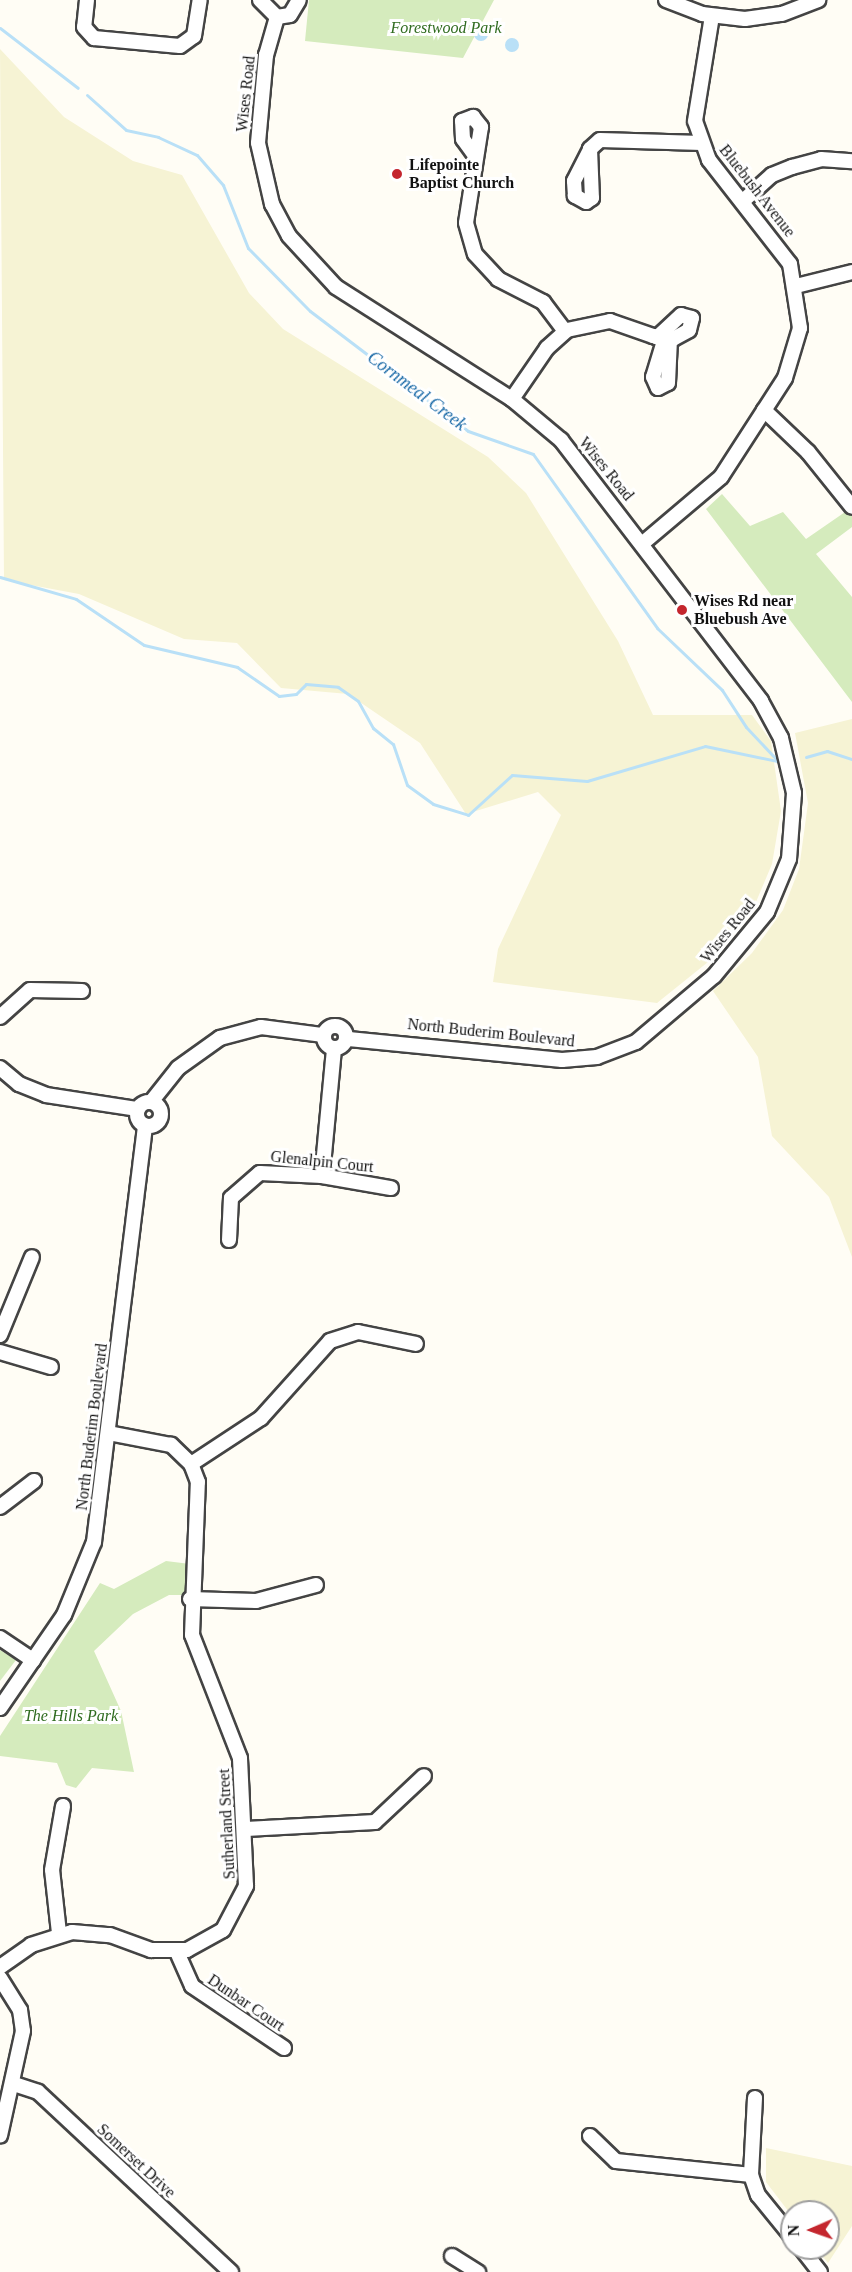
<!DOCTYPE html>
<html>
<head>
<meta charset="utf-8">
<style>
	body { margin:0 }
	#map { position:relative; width:852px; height:2272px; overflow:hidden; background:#fffdf5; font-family:"Times New Roman",serif }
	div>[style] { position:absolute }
	.farmland>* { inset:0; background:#f6f3d4 }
	.green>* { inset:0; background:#d5ebbd }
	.water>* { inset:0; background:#b9e0f7 }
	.round { border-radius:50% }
	.stream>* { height:3px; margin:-1.5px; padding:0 1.5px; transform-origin:1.5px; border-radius:1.5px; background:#b9e0f7 }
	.roads { filter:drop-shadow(2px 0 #444) drop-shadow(-2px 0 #444) drop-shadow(0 2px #444) drop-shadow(0 -2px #444) }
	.minor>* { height:14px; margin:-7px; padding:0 7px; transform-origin:7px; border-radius:7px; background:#fff }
	.minor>.ring { margin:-7px; padding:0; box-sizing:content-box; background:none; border:14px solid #fff; border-radius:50% }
	.dots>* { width:16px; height:16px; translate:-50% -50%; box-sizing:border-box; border:3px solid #fff; border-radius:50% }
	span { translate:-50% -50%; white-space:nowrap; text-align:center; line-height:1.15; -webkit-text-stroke:6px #fff; paint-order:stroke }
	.park-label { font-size:16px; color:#2f6b1f; font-style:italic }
	.street-label { font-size:16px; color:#111 }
	.poi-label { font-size:16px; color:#111; font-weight:700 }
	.left { translate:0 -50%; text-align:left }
	.water-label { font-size:18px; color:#1768a6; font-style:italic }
	.north { position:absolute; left:780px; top:2200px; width:60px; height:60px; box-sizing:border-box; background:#fff; border:2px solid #a0a0a0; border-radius:50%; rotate:268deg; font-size:16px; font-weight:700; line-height:24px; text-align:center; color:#111 }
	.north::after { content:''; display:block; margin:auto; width:21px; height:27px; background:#c4262e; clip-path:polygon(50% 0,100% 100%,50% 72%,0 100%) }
</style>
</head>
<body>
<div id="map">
	<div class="farmland">
		<div style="clip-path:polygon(0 49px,64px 117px,133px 161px,182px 175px,249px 293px,283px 329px,488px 457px,526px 493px,618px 641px,653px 715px,752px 715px,771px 741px,781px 811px,772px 864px,753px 909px,708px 962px,657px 1003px,493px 982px,498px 949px,561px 815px,538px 792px,466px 814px,420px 743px,348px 694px,281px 688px,237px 643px,184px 639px,79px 594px,4px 580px)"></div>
		<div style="clip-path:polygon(852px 719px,852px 1257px,829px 1197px,772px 1136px,758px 1057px,713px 991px,752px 953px,783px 910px,799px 869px,808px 803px,795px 733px)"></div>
		<div style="clip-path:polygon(766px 2148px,852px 2166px,852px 2226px,828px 2263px,816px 2248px,828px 2248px,828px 2212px,792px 2212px,792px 2216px,766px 2182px)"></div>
	</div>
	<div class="green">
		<div style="clip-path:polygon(309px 0,494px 0,463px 58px,305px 41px)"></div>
		<div style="clip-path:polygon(722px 494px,750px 526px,783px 512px,806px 539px,848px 510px,852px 514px,852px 527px,816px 554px,852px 597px,852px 702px,706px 509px)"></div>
		<div style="clip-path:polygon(166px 1561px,190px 1564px,186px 1595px,169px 1595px,133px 1614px,94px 1651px,121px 1711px,134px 1772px,92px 1768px,76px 1788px,66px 1785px,57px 1763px,0 1756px,0 1736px,100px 1583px,114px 1589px)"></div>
		<div style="clip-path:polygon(0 1650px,16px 1660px,0 1681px)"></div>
	</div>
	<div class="water">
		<div class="round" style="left:474px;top:27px;width:14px;height:14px"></div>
		<div class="round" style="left:505px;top:38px;width:14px;height:14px"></div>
	</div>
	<div class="stream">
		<div style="left:0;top:28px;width:98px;rotate:37.6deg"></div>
		<div style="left:87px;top:95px;width:52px;rotate:41.9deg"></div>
		<div style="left:126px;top:130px;width:33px;rotate:12deg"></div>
		<div style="left:158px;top:137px;width:43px;rotate:24.8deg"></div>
		<div style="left:197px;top:155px;width:40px;rotate:49deg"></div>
		<div style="left:223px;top:185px;width:68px;rotate:68.4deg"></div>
		<div style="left:248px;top:248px;width:88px;rotate:45.5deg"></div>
		<div style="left:310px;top:311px;width:198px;rotate:37.2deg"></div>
		<div style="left:468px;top:431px;width:69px;rotate:19.5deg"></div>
		<div style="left:533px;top:454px;width:214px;rotate:54.5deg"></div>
		<div style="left:657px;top:628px;width:90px;rotate:43.6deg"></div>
		<div style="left:722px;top:690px;width:44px;rotate:57deg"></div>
		<div style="left:746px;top:727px;width:48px;rotate:46.7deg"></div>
		<div style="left:0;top:577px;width:79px;rotate:16.1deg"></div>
		<div style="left:76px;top:599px;width:82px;rotate:34.1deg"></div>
		<div style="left:144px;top:645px;width:96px;rotate:13.3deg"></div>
		<div style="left:237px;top:667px;width:51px;rotate:34.6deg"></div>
		<div style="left:279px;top:696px;width:17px;rotate:-7deg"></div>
		<div style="left:296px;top:694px;width:14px;rotate:-45deg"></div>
		<div style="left:306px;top:684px;width:32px;rotate:5deg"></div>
		<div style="left:338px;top:687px;width:24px;rotate:35deg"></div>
		<div style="left:358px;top:701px;width:31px;rotate:61deg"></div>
		<div style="left:373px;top:728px;width:26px;rotate:39deg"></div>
		<div style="left:393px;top:744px;width:43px;rotate:71.1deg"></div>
		<div style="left:407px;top:785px;width:32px;rotate:36deg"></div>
		<div style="left:433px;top:804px;width:37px;rotate:17deg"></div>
		<div style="left:468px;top:815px;width:59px;rotate:-42.3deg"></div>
		<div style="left:512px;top:775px;width:75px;rotate:4.6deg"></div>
		<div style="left:587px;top:781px;width:123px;rotate:-16.5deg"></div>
		<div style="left:705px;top:746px;width:74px;rotate:11.8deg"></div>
		<div style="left:806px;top:757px;width:22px;rotate:-16deg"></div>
		<div style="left:827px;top:751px;width:26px;rotate:18deg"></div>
	</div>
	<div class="roads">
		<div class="minor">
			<div style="left:87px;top:0;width:27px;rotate:96deg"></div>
			<div style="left:84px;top:27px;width:15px;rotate:48deg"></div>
			<div style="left:94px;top:38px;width:86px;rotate:5.3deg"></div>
			<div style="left:180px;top:46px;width:17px;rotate:-36deg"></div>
			<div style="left:194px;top:36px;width:36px;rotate:-81deg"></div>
			<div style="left:260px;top:0;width:24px;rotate:45deg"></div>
			<div style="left:277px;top:17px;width:13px;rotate:-9deg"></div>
			<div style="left:290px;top:15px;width:17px;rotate:-59deg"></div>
			<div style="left:666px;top:0;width:39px;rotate:21deg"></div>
			<div style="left:702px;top:14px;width:43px;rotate:6.6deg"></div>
			<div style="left:745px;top:19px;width:37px;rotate:-8deg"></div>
			<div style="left:782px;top:14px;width:39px;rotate:-21deg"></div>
			<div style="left:277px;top:17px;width:40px;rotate:106deg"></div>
			<div style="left:266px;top:55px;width:88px;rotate:95.2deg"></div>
			<div style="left:258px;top:143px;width:63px;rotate:77.1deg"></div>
			<div style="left:272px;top:204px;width:36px;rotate:62deg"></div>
			<div style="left:289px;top:236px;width:69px;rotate:47.3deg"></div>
			<div style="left:336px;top:287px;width:209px;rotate:32.5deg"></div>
			<div style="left:512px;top:399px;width:64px;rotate:39.9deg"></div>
			<div style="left:561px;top:440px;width:329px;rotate:52.5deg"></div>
			<div style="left:761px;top:701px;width:42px;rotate:61.6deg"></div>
			<div style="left:781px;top:738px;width:57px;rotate:76.7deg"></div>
			<div style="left:794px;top:793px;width:66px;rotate:94.3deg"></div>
			<div style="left:789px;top:859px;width:57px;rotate:112.5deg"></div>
			<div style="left:767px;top:912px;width:83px;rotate:129.6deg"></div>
			<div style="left:714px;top:976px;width:102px;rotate:139.8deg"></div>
			<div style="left:636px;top:1042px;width:42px;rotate:159deg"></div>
			<div style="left:597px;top:1057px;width:35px;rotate:175deg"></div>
			<div style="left:562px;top:1060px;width:217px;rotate:-174.4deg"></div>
			<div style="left:590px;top:149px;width:49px;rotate:87.7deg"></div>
			<div style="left:592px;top:198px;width:7px;rotate:146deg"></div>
			<div style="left:586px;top:202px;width:13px;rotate:-151deg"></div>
			<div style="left:575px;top:196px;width:15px;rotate:-94deg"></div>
			<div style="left:574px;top:181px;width:36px;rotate:-63deg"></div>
			<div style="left:590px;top:149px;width:13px;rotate:-42deg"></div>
			<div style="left:600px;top:140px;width:102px;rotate:1.7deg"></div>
			<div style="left:476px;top:157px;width:22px;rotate:-126deg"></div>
			<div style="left:463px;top:139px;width:18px;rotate:-93deg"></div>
			<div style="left:462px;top:121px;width:12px;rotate:-20deg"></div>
			<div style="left:473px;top:117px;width:13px;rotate:51deg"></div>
			<div style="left:481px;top:127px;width:97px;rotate:98.9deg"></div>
			<div style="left:466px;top:223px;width:32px;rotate:74deg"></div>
			<div style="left:475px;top:254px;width:34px;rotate:47deg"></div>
			<div style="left:498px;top:279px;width:51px;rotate:27.1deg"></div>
			<div style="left:543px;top:302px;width:36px;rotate:53deg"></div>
			<div style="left:743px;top:201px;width:39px;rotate:-42deg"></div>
			<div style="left:772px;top:175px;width:22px;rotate:-22deg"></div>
			<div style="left:792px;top:167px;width:30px;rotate:-15deg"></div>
			<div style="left:821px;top:159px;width:31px;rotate:4deg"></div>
			<div style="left:796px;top:286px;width:58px;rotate:-14deg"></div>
			<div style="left:667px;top:331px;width:48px;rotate:106.9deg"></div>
			<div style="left:653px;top:377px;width:12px;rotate:66deg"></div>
			<div style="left:658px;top:388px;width:11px;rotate:-27deg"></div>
			<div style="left:668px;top:383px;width:44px;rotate:-87.4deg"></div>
			<div style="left:512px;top:399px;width:62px;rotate:-55.5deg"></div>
			<div style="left:547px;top:348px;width:27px;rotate:-42deg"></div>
			<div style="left:567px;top:330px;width:44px;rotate:-11.8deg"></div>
			<div style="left:610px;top:321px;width:46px;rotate:19.2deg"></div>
			<div style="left:653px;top:336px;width:12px;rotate:14deg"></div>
			<div style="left:665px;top:339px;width:8px"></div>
			<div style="left:673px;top:339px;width:18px;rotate:-29deg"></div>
			<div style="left:689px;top:330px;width:12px;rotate:-76deg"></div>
			<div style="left:692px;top:318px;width:11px;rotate:-165deg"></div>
			<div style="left:681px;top:315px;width:33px;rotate:137deg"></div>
			<div style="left:764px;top:410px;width:61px;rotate:43.7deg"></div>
			<div style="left:808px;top:452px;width:70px;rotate:51.3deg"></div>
			<div style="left:643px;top:543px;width:102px;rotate:-40.2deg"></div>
			<div style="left:721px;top:477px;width:118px;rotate:-57.1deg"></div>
			<div style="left:785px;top:378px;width:52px;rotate:-73.3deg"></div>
			<div style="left:800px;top:328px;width:65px;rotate:-98.9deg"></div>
			<div style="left:790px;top:264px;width:132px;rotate:-127.9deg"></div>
			<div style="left:709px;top:160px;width:41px;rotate:-109.7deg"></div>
			<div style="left:695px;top:121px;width:106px;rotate:-80.8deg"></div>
			<div style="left:0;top:1017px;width:40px;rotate:-42deg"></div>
			<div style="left:30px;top:990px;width:52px;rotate:1.1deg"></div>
			<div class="ring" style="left:324px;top:1026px;width:8px;height:8px"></div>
			<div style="left:0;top:1068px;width:25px;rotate:40deg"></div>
			<div style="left:19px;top:1084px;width:29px;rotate:22deg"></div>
			<div style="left:46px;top:1095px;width:93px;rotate:8.7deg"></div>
			<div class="ring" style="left:137px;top:1102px;width:10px;height:10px"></div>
			<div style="left:151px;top:1102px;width:43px;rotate:-51.5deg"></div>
			<div style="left:178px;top:1068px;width:52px;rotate:-35.5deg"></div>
			<div style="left:220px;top:1038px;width:42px;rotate:-15deg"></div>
			<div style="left:261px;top:1027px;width:63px;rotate:7.4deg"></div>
			<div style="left:322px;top:1176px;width:128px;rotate:-84.6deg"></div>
			<div style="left:229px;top:1240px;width:42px;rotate:-87.3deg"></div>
			<div style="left:231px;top:1198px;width:38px;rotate:-41deg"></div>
			<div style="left:260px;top:1173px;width:62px;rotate:2.8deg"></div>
			<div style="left:322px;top:1176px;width:70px;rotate:9.9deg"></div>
			<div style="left:0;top:1335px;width:84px;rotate:-67.7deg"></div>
			<div style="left:0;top:1352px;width:53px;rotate:16.4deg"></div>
			<div style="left:191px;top:1464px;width:84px;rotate:-33.3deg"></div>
			<div style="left:261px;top:1418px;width:103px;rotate:-48.1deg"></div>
			<div style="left:330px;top:1341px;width:29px;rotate:-18deg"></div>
			<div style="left:358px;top:1332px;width:59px;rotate:11.7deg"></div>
			<div style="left:0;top:1507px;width:43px;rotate:-37.4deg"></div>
			<div style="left:190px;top:1599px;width:66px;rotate:1.7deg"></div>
			<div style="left:256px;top:1601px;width:62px;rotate:-14.9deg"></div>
			<div style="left:0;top:1638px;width:40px;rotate:34deg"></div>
			<div style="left:0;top:1708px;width:113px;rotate:-55.5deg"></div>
			<div style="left:64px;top:1615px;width:79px;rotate:-67.7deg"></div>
			<div style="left:94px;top:1542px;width:419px;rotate:-83deg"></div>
			<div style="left:246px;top:1829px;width:129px;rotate:-3.1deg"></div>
			<div style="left:375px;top:1822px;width:67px;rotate:-43.2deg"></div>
			<div style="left:59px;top:1933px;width:63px;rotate:-96.3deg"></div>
			<div style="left:52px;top:1870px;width:65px;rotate:-80.2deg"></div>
			<div style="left:177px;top:1952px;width:37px;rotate:66deg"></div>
			<div style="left:192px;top:1986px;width:111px;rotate:34deg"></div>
			<div style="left:0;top:1967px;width:38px;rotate:-35deg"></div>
			<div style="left:31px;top:1945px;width:43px;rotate:-17.6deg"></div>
			<div style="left:72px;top:1932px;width:38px;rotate:5deg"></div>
			<div style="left:110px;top:1935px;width:44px;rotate:20.1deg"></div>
			<div style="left:151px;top:1950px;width:36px"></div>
			<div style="left:187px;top:1950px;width:41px;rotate:-29.1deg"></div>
			<div style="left:223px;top:1930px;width:50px;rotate:-62.4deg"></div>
			<div style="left:246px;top:1886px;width:128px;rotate:-92.7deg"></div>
			<div style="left:240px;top:1758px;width:132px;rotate:-111.3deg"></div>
			<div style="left:192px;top:1635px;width:153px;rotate:-87.8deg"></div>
			<div style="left:198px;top:1482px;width:19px;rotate:-111deg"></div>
			<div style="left:191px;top:1464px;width:28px;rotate:-136deg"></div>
			<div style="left:171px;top:1445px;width:64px;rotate:-169.2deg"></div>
			<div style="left:0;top:1978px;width:38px;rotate:58deg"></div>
			<div style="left:20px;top:2010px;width:21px;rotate:82deg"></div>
			<div style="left:23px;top:2031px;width:107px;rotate:102.4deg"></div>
			<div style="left:14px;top:2084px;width:25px;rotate:18deg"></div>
			<div style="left:38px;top:2092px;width:264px;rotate:43deg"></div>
			<div style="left:755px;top:2098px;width:77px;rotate:93deg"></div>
			<div style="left:751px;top:2175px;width:21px;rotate:71deg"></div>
			<div style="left:758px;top:2195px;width:54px;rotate:51deg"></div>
			<div style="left:590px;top:2136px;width:36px;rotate:44deg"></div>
			<div style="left:616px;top:2161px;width:136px;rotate:5.9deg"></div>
			<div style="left:801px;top:2248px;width:31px;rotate:52deg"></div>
			<div style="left:452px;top:2256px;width:31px;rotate:32deg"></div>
		</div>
	</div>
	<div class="dots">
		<div style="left:397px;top:174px;background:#c4262e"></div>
		<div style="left:682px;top:610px;background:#c4262e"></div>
	</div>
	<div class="park-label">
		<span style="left:446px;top:28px">Forestwood Park</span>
		<span style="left:71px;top:1716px">The Hills Park</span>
	</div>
	<div class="street-label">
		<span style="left:246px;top:94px;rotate:-84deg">Wises Road</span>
		<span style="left:757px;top:191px;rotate:52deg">Bluebush Avenue</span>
		<span style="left:606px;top:469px;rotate:51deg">Wises Road</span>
		<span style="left:728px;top:931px;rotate:-51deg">Wises Road</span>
		<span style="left:491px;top:1033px;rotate:6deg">North Buderim Boulevard</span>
		<span style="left:322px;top:1162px;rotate:6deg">Glenalpin Court</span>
		<span style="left:92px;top:1427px;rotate:-83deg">North Buderim Boulevard</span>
		<span style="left:227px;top:1824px;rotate:-93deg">Sutherland Street</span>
		<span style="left:246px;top:2003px;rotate:34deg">Dunbar Court</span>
		<span style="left:136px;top:2161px;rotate:43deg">Somerset Drive</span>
	</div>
	<div class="poi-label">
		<span class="left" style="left:409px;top:174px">Lifepointe<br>Baptist Church</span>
		<span class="left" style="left:694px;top:610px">Wises Rd near<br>Bluebush Ave</span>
	</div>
	<div class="water-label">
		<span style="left:417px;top:391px;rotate:37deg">Cornmeal Creek</span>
	</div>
	<div class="north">N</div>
</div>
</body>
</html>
